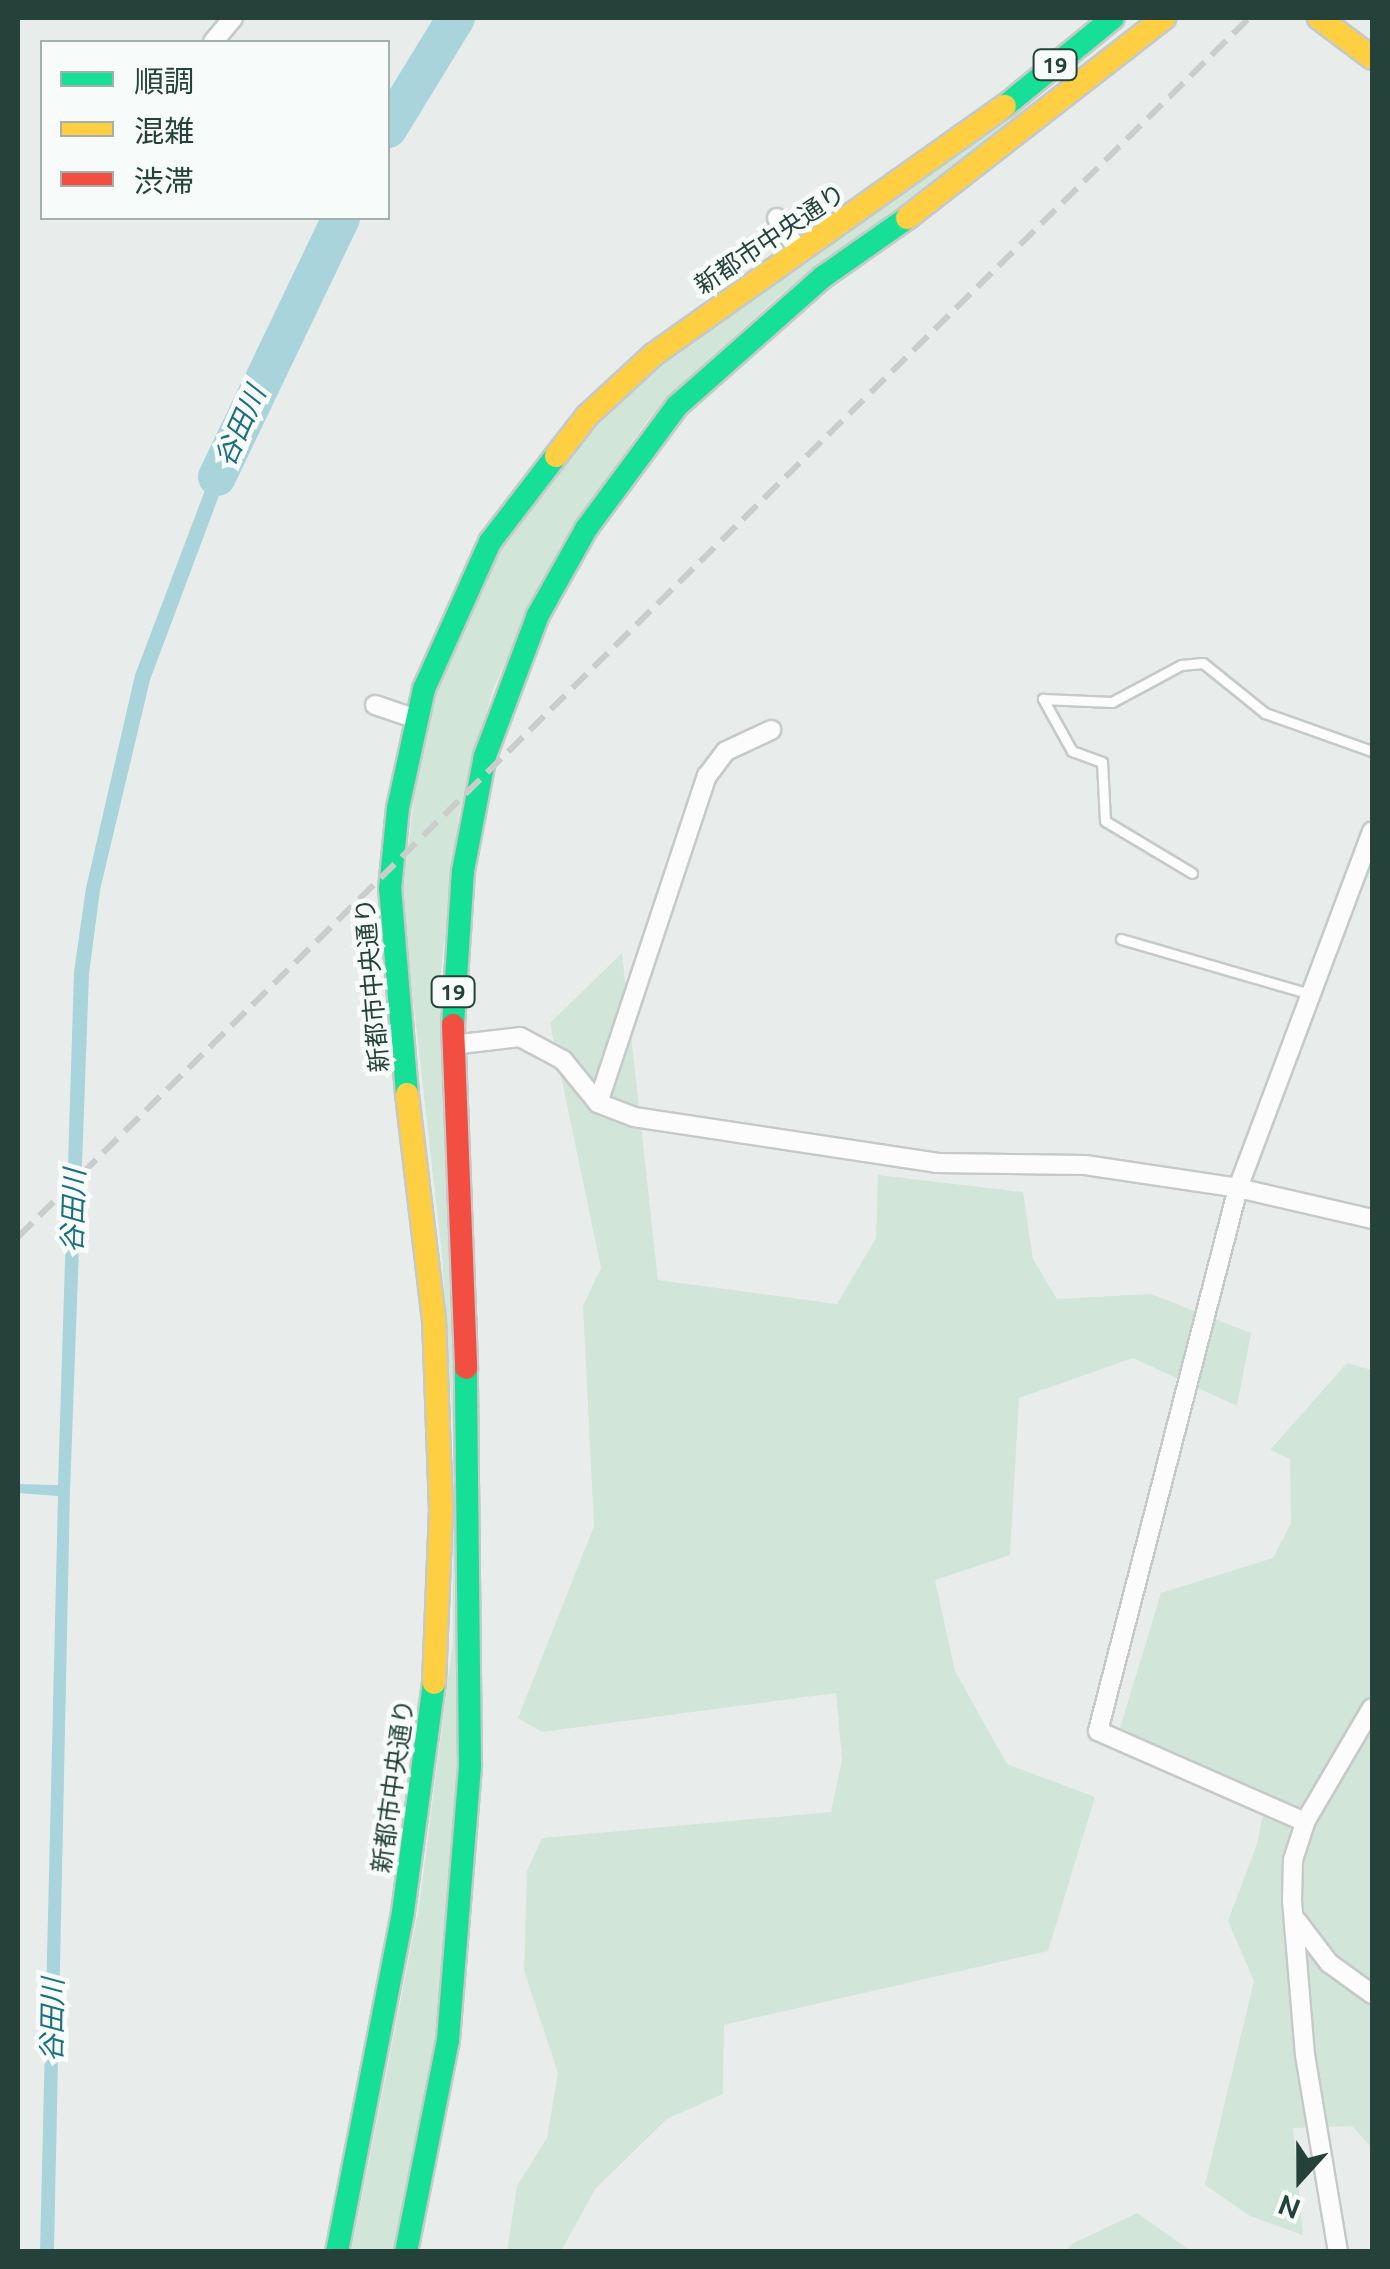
<!DOCTYPE html>
<html>
<head>
<meta charset="utf-8">
<style>
	body { margin:0 }
	#map { position:relative; width:1390px; height:2269px; overflow:hidden; background:#e8edeb; font-family:Ubuntu,"Noto Sans JP",sans-serif }
	div>[style] { position:absolute }
	.green>* { inset:0; background:#d1e6d8 }
	.water>* { inset:0; background:#a9d4db }
	.river>* { height:38px; margin:-19px; padding:0 19px; transform-origin:19px; border-radius:19px; background:#a9d4db }
	.roads { filter:drop-shadow(2px 0 #c5cac8) drop-shadow(-2px 0 #c5cac8) drop-shadow(0 2px #c5cac8) drop-shadow(0 -2px #c5cac8) }
	.lane>* { height:9px; margin:-4.5px; padding:0 4.5px; transform-origin:4.5px; border-radius:4.5px; background:#fcfcfc }
	.street>* { height:18px; margin:-9px; padding:0 9px; transform-origin:9px; border-radius:9px; background:#fcfcfc }
	.fast>* { height:22px; margin:-11px; padding:0 11px; transform-origin:11px; border-radius:11px; background:#16e098 }
	.slow>* { height:22px; margin:-11px; padding:0 11px; transform-origin:11px; border-radius:11px; background:#ffcf43 }
	.jam>* { height:22px; margin:-11px; padding:0 11px; transform-origin:11px; border-radius:11px; background:#f24e42 }
	.rail>* { height:6px; margin-top:-3px; transform-origin:0; background:repeating-linear-gradient(90deg,#c9cdcc 0 20px,transparent 0 30px) }
	span { translate:-50% -50%; white-space:nowrap; text-align:center; line-height:1.15; -webkit-text-stroke:9px #f7fbf9; paint-order:stroke }
	.shield-label span { padding:2px 8px; background:#f7fbf9; border:2px solid; border-radius:8px; -webkit-text-stroke-width:0 }
	.shield-label { font-size:22px; color:#24423a; font-weight:700 }
	.street-label { font-size:25px; color:#24423a }
	.water-label { font-size:28px; color:#1c6f80; font-style:italic }
	.frame { position:absolute; inset:0; border:20px solid #24423a; pointer-events:none }
	.legend { position:absolute; left:40px; top:40px; width:350px; height:180px; box-sizing:border-box; background:#f7fbf9; border:2px solid #a3b1ad; margin:0; padding:12px 18px; list-style:none; font-size:30px; color:#24423a }
	.legend li { display:flex; align-items:center; gap:20px; height:50px }
	.legend b { width:50px; border:2px solid #a3b1ad }
	.north { position:absolute; left:1250px; top:2129px; width:100px; height:100px; -webkit-text-stroke:8px #f7fbf9; paint-order:stroke; rotate:201deg; font-size:28px; font-weight:700; line-height:40px; text-align:center; color:#24423a }
	.north::after { content:''; display:block; margin:auto; width:35px; height:45px; background:#24423a; clip-path:polygon(50% 0,100% 100%,50% 72%,0 100%) }
</style>
</head>
<body>
<div id="map">
	<div class="green">
		<div style="clip-path:polygon(1095px 60px,780px 295px,687px 379px,647px 421px,560px 546px,493px 689px,459px 814px,441px 970px,451px 1256px,458px 1757px,440px 2020px,395px 2251px,351px 2252px,419px 1907px,453px 1641px,453px 1433px,442px 1255px,402px 900px,419px 754px,443px 673px,482px 579px,516px 524px,613px 405px,662px 362px)"></div>
		<div style="clip-path:polygon(622px 953px,658px 1280px,837px 1304px,876px 1238px,878px 1175px,1023px 1192px,1033px 1259px,1057px 1299px,1151px 1294px,1251px 1333px,1237px 1406px,1133px 1358px,1019px 1398px,1010px 1555px,935px 1580px,955px 1671px,1007px 1764px,1095px 1797px,1048px 1951px,724px 2025px,723px 2094px,667px 2119px,596px 2188px,561px 2251px,507px 2252px,517px 2186px,547px 2138px,558px 2073px,524px 1971px,527px 1871px,542px 1838px,831px 1812px,842px 1759px,836px 1693px,542px 1732px,518px 1718px,594px 1526px,583px 1306px,601px 1268px,550px 1023px)"></div>
		<div style="clip-path:polygon(1347px 1363px,1372px 1370px,1372px 2148px,1352px 2126px,1293px 2128px,1303px 2235px,1250px 2216px,1205px 2185px,1254px 1981px,1228px 1921px,1257px 1844px,1267px 1795px,1120px 1728px,1161px 1593px,1273px 1558px,1291px 1523px,1290px 1459px,1270px 1450px)"></div>
		<div style="clip-path:polygon(1137px 2213px,1191px 2251px,1066px 2251px,1072px 2244px)"></div>
	</div>
	<div class="water">
		<div style="clip-path:polygon(229px 427px,242px 434px,150px 680px,100px 890px,89px 974px,70px 1492px,54px 2251px,40px 2251px,58px 1496px,18px 1493px,18px 1484px,58px 1485px,74px 972px,86px 888px,135px 675px)"></div>
	</div>
	<div class="river">
		<div style="left:388px;top:129px;width:130px;rotate:-58.5deg"></div>
		<div style="left:217px;top:477px;width:287px;rotate:-64.4deg"></div>
	</div>
	<div class="roads">
		<div class="lane">
			<div style="left:1192px;top:873px;width:101px;rotate:-149.1deg"></div>
			<div style="left:1105px;top:821px;width:59px;rotate:-92.9deg"></div>
			<div style="left:1102px;top:762px;width:32px;rotate:-160deg"></div>
			<div style="left:1072px;top:751px;width:60px;rotate:-119.1deg"></div>
			<div style="left:1043px;top:699px;width:69px;rotate:2.5deg"></div>
			<div style="left:1112px;top:702px;width:78px;rotate:-28.2deg"></div>
			<div style="left:1181px;top:665px;width:22px;rotate:-5deg"></div>
			<div style="left:1203px;top:663px;width:80px;rotate:38.9deg"></div>
			<div style="left:1265px;top:713px;width:114px;rotate:19.6deg"></div>
			<div style="left:1121px;top:939px;width:197px;rotate:16.2deg"></div>
		</div>
		<div class="street">
			<div style="left:213px;top:42px;width:31px;rotate:-50deg"></div>
			<div style="left:777px;top:218px;width:42px;rotate:56.7deg"></div>
			<div style="left:375px;top:705px;width:43px;rotate:18.9deg"></div>
			<div style="left:452px;top:1045px;width:68px;rotate:-6.7deg"></div>
			<div style="left:520px;top:1037px;width:49px;rotate:28.1deg"></div>
			<div style="left:563px;top:1060px;width:55px;rotate:50.9deg"></div>
			<div style="left:598px;top:1103px;width:39px;rotate:21deg"></div>
			<div style="left:634px;top:1117px;width:306px;rotate:8.6deg"></div>
			<div style="left:937px;top:1163px;width:148px;rotate:0.8deg"></div>
			<div style="left:1085px;top:1165px;width:155px;rotate:8.5deg"></div>
			<div style="left:1238px;top:1188px;width:138px;rotate:13deg"></div>
			<div style="left:598px;top:1103px;width:345px;rotate:-71.6deg"></div>
			<div style="left:707px;top:776px;width:31px;rotate:-53deg"></div>
			<div style="left:726px;top:751px;width:50px;rotate:-25deg"></div>
			<div style="left:1305px;top:1822px;width:132px;rotate:-59.6deg"></div>
			<div style="left:1297px;top:1921px;width:53px;rotate:52.7deg"></div>
			<div style="left:1329px;top:1963px;width:53px;rotate:35.8deg"></div>
			<div style="left:1338px;top:2252px;width:200px;rotate:-99.5deg"></div>
			<div style="left:1305px;top:2055px;width:156px;rotate:-94.8deg"></div>
			<div style="left:1292px;top:1900px;width:40px;rotate:-88.6deg"></div>
			<div style="left:1293px;top:1860px;width:40px;rotate:-72deg"></div>
			<div style="left:1305px;top:1822px;width:226px;rotate:-156.3deg"></div>
			<div style="left:1098px;top:1731px;width:561px;rotate:-75.54deg"></div>
			<div style="left:1238px;top:1188px;width:381px;rotate:-69.4deg"></div>
		</div>
		<div class="fast">
			<div style="left:1005px;top:106px;width:139px;rotate:-39.2deg"></div>
			<div style="left:453px;top:1025px;width:154px;rotate:-86.3deg"></div>
			<div style="left:463px;top:871px;width:117px;rotate:-79.2deg"></div>
			<div style="left:485px;top:756px;width:151px;rotate:-69.4deg"></div>
			<div style="left:538px;top:615px;width:98px;rotate:-60.8deg"></div>
			<div style="left:586px;top:529px;width:153px;rotate:-53.5deg"></div>
			<div style="left:677px;top:406px;width:195px;rotate:-41.5deg"></div>
			<div style="left:823px;top:277px;width:103px;rotate:-35.1deg"></div>
			<div style="left:407px;top:1094px;width:206px;rotate:-94.7deg"></div>
			<div style="left:390px;top:889px;width:81px;rotate:-84.4deg"></div>
			<div style="left:398px;top:808px;width:122px;rotate:-77.7deg"></div>
			<div style="left:424px;top:689px;width:161px;rotate:-65.8deg"></div>
			<div style="left:490px;top:542px;width:108px;rotate:-52.5deg"></div>
			<div style="left:337px;top:2252px;width:346px;rotate:-79deg"></div>
			<div style="left:403px;top:1912px;width:231px;rotate:-82.3deg"></div>
			<div style="left:406px;top:2252px;width:216px;rotate:-78.8deg"></div>
			<div style="left:448px;top:2040px;width:276px;rotate:-85.4deg"></div>
			<div style="left:470px;top:1765px;width:397px;rotate:-90.6deg"></div>
		</div>
		<div class="slow">
			<div style="left:1319px;top:18px;width:66px;rotate:37deg"></div>
			<div style="left:907px;top:218px;width:326px;rotate:-37.9deg"></div>
			<div style="left:556px;top:456px;width:51px;rotate:-52.2deg"></div>
			<div style="left:587px;top:416px;width:90px;rotate:-42.7deg"></div>
			<div style="left:653px;top:355px;width:431px;rotate:-35.3deg"></div>
			<div style="left:407px;top:1094px;width:227px;rotate:83.2deg"></div>
			<div style="left:434px;top:1319px;width:190px;rotate:87.9deg"></div>
			<div style="left:441px;top:1509px;width:174px;rotate:92.3deg"></div>
		</div>
		<div class="jam">
			<div style="left:453px;top:1025px;width:343px;rotate:87.8deg"></div>
		</div>
	</div>
	<div class="rail">
		<div style="left:18px;top:1237px;width:1732px;rotate:-44.72deg"></div>
	</div>
	<div class="shield-label">
		<span style="left:1055px;top:65px">19</span>
		<span style="left:453px;top:992px">19</span>
	</div>
	<div class="street-label">
		<span style="left:770px;top:239px;rotate:-34deg">新都市中央通り</span>
		<span style="left:372px;top:985px;rotate:-95deg">新都市中央通り</span>
		<span style="left:393px;top:1786px;rotate:-82deg">新都市中央通り</span>
	</div>
	<div class="water-label">
		<span style="left:240px;top:426px;rotate:-66deg">谷田川</span>
		<span style="left:73px;top:1211px;rotate:-88deg">谷田川</span>
		<span style="left:52px;top:2020px;rotate:-89deg">谷田川</span>
	</div>
	<div class="frame"></div>
	<ul class="legend">
	<li><b style="height:12px;background:#16e098"></b>順調</li>
	<li><b style="height:12px;background:#ffcf43"></b>混雑</li>
	<li><b style="height:12px;background:#f24e42"></b>渋滞</li>
	</ul>
	<div class="north">N</div>
</div>
</body>
</html>
